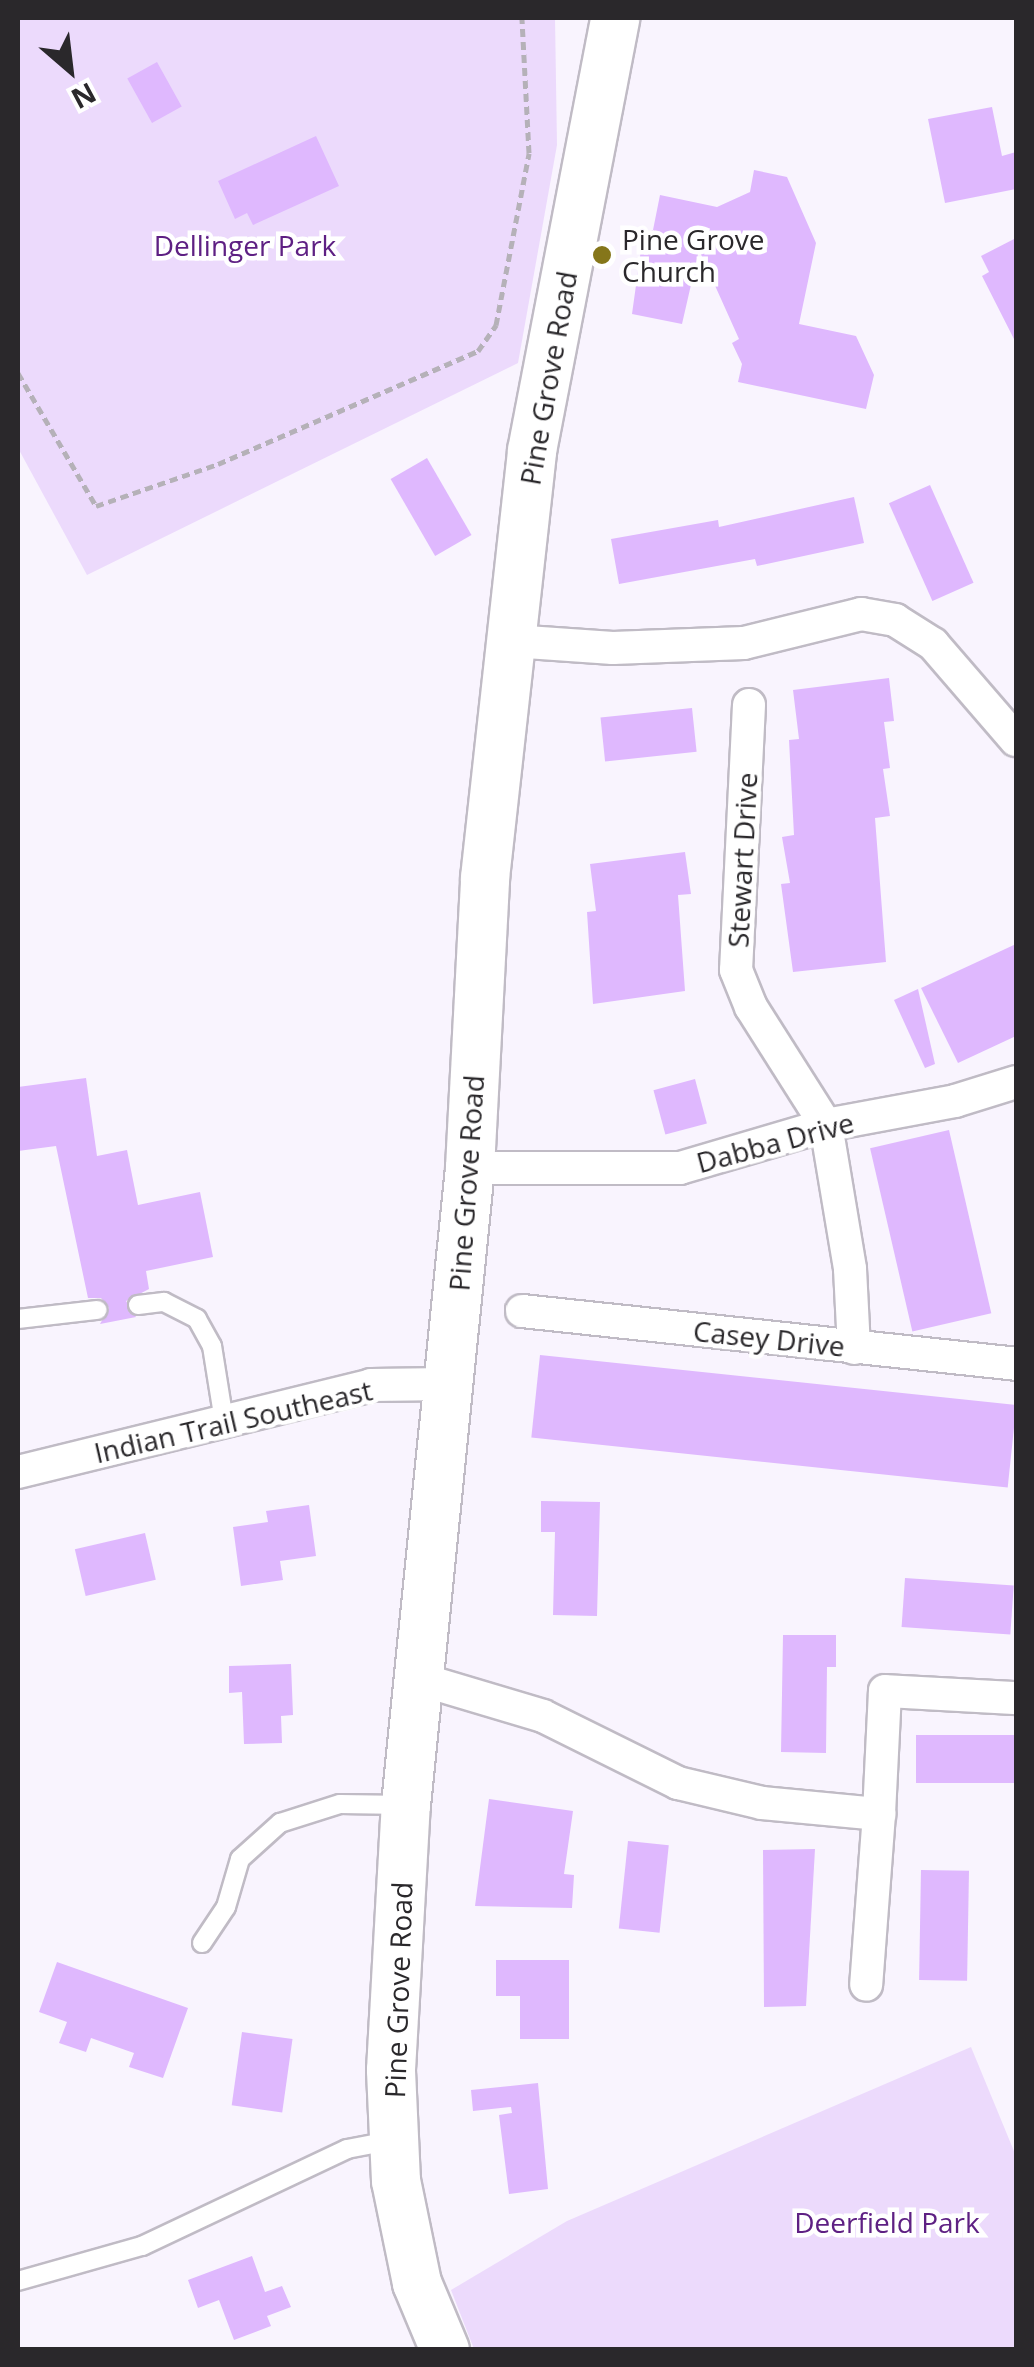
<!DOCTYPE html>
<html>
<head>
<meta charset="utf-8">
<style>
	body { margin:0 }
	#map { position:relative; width:1034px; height:2367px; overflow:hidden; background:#f9f4fe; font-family:"Open Sans",sans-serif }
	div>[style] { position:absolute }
	.green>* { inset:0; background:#ecdafc }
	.building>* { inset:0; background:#dfb8fe; transform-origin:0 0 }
	.path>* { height:5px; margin-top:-2.5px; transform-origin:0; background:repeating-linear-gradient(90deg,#b5b1b8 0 8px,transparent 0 13px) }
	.roads { filter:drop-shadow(2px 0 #c0bbc5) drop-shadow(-2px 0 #c0bbc5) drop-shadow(0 2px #c0bbc5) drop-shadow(0 -2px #c0bbc5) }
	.lane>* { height:18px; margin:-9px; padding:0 9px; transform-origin:9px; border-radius:9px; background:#fff }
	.street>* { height:32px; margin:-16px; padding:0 16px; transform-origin:16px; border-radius:16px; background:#fff }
	.secondary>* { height:48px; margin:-24px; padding:0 24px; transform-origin:24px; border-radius:24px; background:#fff }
	.dots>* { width:28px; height:28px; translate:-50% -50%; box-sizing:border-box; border:5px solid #fff; border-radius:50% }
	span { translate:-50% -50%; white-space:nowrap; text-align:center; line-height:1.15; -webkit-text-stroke:9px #fff; paint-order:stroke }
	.poi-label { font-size:28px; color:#2a282b }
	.left { translate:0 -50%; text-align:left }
	.park-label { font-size:28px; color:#5e2083 }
	.street-label { font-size:28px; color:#2a282b }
	.frame { position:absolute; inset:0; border:20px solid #2a282b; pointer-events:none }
	.north { position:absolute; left:20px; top:20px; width:100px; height:100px; -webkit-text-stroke:8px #fff; paint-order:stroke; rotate:152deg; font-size:28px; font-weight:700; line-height:40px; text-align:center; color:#2a282b }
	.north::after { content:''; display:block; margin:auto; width:35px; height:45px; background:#2a282b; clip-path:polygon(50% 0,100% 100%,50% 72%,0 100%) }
</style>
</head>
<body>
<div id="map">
	<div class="green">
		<div style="clip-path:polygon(18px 18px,555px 18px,557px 145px,518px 363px,87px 575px,18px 448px)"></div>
		<div style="clip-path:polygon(971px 2047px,1016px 2156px,1016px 2349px,474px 2349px,451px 2290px,567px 2221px)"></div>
	</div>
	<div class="building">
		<div style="left:157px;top:62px;width:51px;height:34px;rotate:61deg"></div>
		<div style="clip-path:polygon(992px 107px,1002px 156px,1016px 152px,1016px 189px,945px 203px,928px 119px)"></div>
		<div style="clip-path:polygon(316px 136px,339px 186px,253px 225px,247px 213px,235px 219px,218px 181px)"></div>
		<div style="clip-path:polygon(754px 170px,787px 177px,816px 243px,799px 324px,856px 336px,874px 375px,866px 409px,738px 382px,742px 364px,732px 343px,739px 339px,699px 250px,682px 324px,632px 314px,643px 235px,653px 230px,660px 195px,717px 207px,750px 192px)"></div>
		<div style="clip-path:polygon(1016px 238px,1016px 343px,982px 276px,989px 272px,981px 256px)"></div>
		<div style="left:427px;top:458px;width:89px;height:42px;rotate:60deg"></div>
		<div style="left:930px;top:485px;width:107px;height:45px;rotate:66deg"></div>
		<div style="clip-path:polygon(854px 497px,864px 543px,757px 566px,755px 559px,619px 584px,611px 539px,718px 520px,719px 527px)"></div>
		<div style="clip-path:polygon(889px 678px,894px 721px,884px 722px,890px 768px,883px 769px,890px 816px,875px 818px,886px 962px,793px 972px,781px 884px,790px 883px,782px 837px,794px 835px,789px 740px,799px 739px,793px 690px)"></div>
		<div style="left:692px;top:708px;width:44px;height:92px;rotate:84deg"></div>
		<div style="clip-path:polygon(685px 852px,691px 894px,678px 895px,685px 991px,593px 1004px,587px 912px,596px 911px,590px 864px)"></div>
		<div style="clip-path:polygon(1016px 944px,1016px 1036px,958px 1063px,921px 988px)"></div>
		<div style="clip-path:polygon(918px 989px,935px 1064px,925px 1068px,894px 1000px)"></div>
		<div style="clip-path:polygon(86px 1078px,97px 1156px,127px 1150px,138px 1205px,200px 1192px,213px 1257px,146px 1271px,149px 1289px,126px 1301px,136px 1317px,100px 1324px,109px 1308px,101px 1298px,88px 1298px,56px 1146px,18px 1151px,18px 1087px)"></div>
		<div style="left:695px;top:1079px;width:46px;height:43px;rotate:75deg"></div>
		<div style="left:949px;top:1130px;width:188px;height:81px;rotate:77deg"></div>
		<div style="left:540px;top:1355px;width:479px;height:83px;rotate:6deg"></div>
		<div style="clip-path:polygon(541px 1501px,600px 1502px,597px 1616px,553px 1615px,555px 1532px,541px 1532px)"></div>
		<div style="clip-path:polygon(309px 1505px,316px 1556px,280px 1561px,283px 1580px,241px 1586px,233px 1527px,268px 1522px,266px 1511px)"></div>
		<div style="left:145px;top:1533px;width:48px;height:72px;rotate:77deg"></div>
		<div style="left:905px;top:1578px;width:109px;height:49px;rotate:4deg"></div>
		<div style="clip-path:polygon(783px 1635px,836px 1635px,836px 1667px,827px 1667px,826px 1753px,781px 1752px)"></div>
		<div style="clip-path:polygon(291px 1664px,293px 1715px,281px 1716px,282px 1743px,244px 1744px,242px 1692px,229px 1693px,229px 1666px)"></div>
		<div style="left:1016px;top:1735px;width:48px;height:100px;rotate:90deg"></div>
		<div style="clip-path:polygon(489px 1799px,573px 1811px,564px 1874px,574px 1875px,572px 1908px,475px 1906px)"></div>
		<div style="left:628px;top:1841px;width:41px;height:88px;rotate:6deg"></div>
		<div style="clip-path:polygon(815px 1849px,806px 2006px,764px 2007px,763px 1850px)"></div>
		<div style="left:921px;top:1870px;width:48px;height:110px;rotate:1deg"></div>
		<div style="clip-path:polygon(496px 1960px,569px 1960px,569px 2039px,520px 2039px,520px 1996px,496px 1996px)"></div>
		<div style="clip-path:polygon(57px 1962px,188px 2008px,163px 2078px,129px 2067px,134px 2053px,91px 2038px,86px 2052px,59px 2043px,67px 2022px,39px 2012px)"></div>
		<div style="left:242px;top:2032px;width:51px;height:74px;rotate:8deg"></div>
		<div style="clip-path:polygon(538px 2083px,548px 2189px,509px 2194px,499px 2115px,512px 2113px,511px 2107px,473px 2111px,471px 2090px)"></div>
		<div style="clip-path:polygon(252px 2256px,265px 2292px,282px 2286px,291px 2307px,267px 2316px,271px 2326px,234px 2340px,219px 2300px,198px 2308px,188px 2280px)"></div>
	</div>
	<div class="path">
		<div style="left:18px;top:373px;width:154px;rotate:59.6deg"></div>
		<div style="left:96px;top:506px;width:129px;rotate:-19deg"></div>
		<div style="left:218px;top:464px;width:283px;rotate:-23.5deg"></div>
		<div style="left:478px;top:351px;width:32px;rotate:-55deg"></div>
		<div style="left:496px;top:325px;width:175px;rotate:-79.1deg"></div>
		<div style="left:529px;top:153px;width:135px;rotate:-93deg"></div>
	</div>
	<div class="roads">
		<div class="lane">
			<div style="left:138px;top:1305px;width:26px;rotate:-7deg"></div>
			<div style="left:164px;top:1302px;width:37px;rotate:27deg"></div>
			<div style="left:197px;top:1319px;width:31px;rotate:61deg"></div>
			<div style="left:212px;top:1346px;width:76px;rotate:80.9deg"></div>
			<div style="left:18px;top:1319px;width:80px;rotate:-6.5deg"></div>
			<div style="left:202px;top:1943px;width:43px;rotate:-56.3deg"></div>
			<div style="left:226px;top:1907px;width:50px;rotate:-73.7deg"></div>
			<div style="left:240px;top:1859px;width:54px;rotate:-42deg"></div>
			<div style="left:280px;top:1823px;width:63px;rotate:-17.6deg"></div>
			<div style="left:340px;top:1804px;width:66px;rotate:0.9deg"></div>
			<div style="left:18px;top:2281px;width:129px;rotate:-15.8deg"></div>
			<div style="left:142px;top:2246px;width:227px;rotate:-25.3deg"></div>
			<div style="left:347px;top:2149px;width:48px;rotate:-10.8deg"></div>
		</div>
		<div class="street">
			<div style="left:512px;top:641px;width:101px;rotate:4deg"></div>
			<div style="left:613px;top:648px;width:131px;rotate:-2.2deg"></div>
			<div style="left:744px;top:643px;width:121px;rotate:-13.9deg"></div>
			<div style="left:861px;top:614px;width:35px;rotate:10deg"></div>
			<div style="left:895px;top:620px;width:45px;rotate:32.3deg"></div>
			<div style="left:933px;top:644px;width:127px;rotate:49.2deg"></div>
			<div style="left:749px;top:705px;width:265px;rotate:92.8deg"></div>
			<div style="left:736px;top:970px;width:40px;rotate:68deg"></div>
			<div style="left:751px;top:1007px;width:140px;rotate:57.6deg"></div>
			<div style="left:826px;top:1125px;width:146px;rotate:80.5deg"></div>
			<div style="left:850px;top:1269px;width:79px;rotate:87.1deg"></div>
			<div style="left:470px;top:1168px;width:210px"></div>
			<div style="left:680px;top:1168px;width:152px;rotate:-16.4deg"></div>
			<div style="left:826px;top:1125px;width:131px;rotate:-10.5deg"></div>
			<div style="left:955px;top:1101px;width:64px;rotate:-17.3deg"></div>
			<div style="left:522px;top:1311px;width:497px;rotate:6.1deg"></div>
			<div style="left:18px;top:1472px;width:364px;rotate:-13.8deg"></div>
			<div style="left:371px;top:1385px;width:78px;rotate:-0.7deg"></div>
			<div style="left:419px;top:1679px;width:129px;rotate:16.6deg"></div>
			<div style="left:543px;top:1716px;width:151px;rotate:26.4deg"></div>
			<div style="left:678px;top:1783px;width:86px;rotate:13.4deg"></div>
			<div style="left:762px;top:1803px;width:118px;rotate:5.4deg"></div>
			<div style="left:879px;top:1814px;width:171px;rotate:94.3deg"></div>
			<div style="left:879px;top:1814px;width:123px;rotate:-87.2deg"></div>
			<div style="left:885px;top:1691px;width:131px;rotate:3.1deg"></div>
		</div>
		<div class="secondary">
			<div style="left:445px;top:2350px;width:73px;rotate:-112.7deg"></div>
			<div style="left:417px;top:2283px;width:104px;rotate:-101.6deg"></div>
			<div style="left:396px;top:2181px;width:111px;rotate:-92.6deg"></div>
			<div style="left:391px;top:2070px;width:265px;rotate:-86.8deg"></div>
			<div style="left:406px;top:1805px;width:640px;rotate:-84.26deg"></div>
			<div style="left:470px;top:1168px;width:290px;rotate:-87deg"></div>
			<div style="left:485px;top:878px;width:430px;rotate:-83.7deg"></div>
			<div style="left:532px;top:451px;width:441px;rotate:-79.1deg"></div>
		</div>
	</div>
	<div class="dots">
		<div style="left:602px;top:255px;background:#85761a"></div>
	</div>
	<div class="poi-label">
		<span class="left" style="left:622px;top:255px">Pine Grove<br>Church</span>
	</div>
	<div class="park-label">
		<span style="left:245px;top:245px">Dellinger Park</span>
		<span style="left:887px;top:2222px">Deerfield Park</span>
	</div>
	<div class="street-label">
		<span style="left:548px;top:378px;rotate:-80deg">Pine Grove Road</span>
		<span style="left:742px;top:860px;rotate:-87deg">Stewart Drive</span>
		<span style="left:775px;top:1142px;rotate:-15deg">Dabba Drive</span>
		<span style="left:466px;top:1183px;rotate:-86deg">Pine Grove Road</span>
		<span style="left:769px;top:1338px;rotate:6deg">Casey Drive</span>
		<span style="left:233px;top:1421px;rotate:-13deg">Indian Trail Southeast</span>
		<span style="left:398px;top:1990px;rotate:-88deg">Pine Grove Road</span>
	</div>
	<div class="frame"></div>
	<div class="north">N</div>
</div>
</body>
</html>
